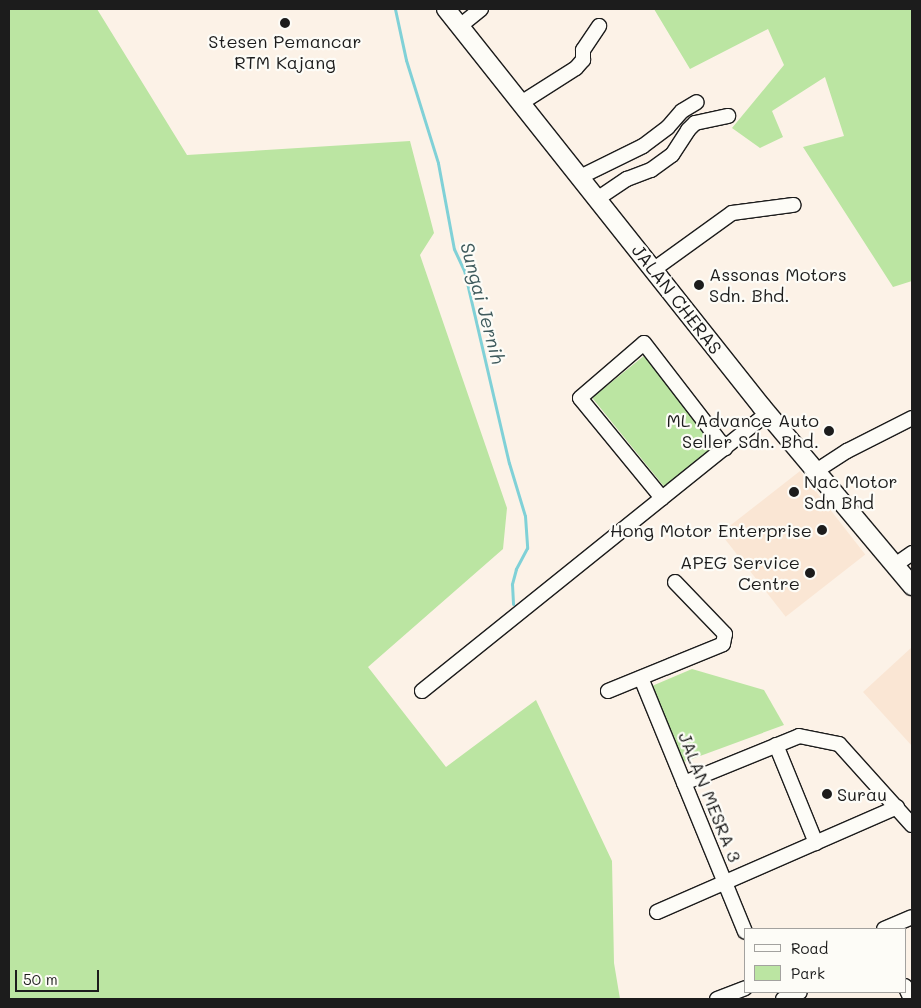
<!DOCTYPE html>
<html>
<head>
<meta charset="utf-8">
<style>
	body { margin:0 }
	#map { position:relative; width:921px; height:1008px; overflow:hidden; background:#fcf2e7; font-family:Mali,sans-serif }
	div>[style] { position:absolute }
	.built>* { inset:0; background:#fae6d4; transform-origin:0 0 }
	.green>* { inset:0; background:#bbe5a2; transform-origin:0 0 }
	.stream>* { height:3px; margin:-1.5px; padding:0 1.5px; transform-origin:1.5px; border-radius:1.5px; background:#80d1d7 }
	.roads { filter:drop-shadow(1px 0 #1c1c1c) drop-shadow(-1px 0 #1c1c1c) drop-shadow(0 1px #1c1c1c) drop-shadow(0 -1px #1c1c1c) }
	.minor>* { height:14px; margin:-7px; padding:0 7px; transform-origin:7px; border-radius:7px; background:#fdfcf7 }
	.major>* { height:18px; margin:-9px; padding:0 9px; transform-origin:9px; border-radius:9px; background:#fdfcf7 }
	.dots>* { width:14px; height:14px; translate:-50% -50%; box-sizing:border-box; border:2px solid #fdfcf7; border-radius:50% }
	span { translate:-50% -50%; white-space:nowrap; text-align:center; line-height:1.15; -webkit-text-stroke:4.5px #fdfcf7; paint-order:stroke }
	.poi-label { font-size:18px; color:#1c1c1c }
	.left { translate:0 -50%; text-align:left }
	.right { translate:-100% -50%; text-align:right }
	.street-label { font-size:18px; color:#1c1c1c }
	.water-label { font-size:19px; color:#3f5b5d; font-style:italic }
	.frame { position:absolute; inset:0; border:10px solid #1c1c1c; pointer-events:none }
	.legend { position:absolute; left:744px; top:928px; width:162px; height:65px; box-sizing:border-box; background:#fdfcf7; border:1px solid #a3a29f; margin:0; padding:6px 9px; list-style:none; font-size:15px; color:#1c1c1c }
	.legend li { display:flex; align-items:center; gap:10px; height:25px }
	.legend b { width:25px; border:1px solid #a3a29f }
	.scale { position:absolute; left:15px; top:970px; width:84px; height:22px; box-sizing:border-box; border:2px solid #1c1c1c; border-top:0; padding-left:6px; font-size:15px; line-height:18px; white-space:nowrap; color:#1c1c1c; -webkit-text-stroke:4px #fdfcf7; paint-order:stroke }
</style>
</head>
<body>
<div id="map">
	<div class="built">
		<div style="left:800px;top:471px;width:106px;height:101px;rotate:52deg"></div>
		<div style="clip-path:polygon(912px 647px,912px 746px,863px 692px)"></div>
	</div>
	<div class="green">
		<div style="clip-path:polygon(9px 9px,97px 9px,187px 155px,410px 141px,434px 233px,420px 255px,507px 508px,503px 549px,368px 667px,446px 767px,536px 700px,612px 861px,614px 963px,620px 999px,9px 999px)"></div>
		<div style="clip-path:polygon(654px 9px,912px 9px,912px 281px,893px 287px,803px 147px,844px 136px,825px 77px,772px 111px,783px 137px,760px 148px,732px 128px,784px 65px,768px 29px,690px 69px)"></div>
		<div style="left:645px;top:355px;width:118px;height:68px;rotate:51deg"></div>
		<div style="clip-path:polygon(692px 669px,764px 690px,784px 725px,681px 763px,652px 686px)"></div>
	</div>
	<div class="stream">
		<div style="left:395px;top:9px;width:52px;rotate:77.8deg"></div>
		<div style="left:406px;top:60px;width:108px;rotate:72.7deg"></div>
		<div style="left:438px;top:163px;width:87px;rotate:79.5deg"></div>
		<div style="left:454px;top:249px;width:23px;rotate:65deg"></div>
		<div style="left:464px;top:270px;width:198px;rotate:76.9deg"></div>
		<div style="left:509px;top:463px;width:55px;rotate:73.2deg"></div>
		<div style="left:525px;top:516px;width:32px;rotate:86deg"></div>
		<div style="left:527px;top:548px;width:24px;rotate:118deg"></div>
		<div style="left:516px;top:569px;width:16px;rotate:105deg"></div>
		<div style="left:512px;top:584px;width:20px;rotate:87deg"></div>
	</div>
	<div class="roads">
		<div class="minor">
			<div style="left:460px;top:26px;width:27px;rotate:-39deg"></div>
			<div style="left:521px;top:103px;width:65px;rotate:-32.5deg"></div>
			<div style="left:576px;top:68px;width:11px;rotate:-49deg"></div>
			<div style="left:583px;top:60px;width:10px;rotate:-90deg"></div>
			<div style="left:583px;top:50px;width:29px;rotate:-56deg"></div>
			<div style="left:580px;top:177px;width:70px;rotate:-26.2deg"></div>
			<div style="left:643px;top:146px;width:31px;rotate:-37deg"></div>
			<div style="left:668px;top:127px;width:21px;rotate:-49deg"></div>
			<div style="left:682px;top:111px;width:17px;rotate:-31deg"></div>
			<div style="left:597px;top:199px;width:36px;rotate:-34deg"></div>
			<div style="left:627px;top:179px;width:26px;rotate:-21deg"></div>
			<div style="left:651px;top:170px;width:26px;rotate:-36deg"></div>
			<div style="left:672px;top:155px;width:30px;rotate:-57deg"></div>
			<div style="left:688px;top:130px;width:10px;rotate:-45deg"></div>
			<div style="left:695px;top:123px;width:34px;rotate:-12deg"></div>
			<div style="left:653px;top:270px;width:97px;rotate:-35.8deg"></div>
			<div style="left:732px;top:213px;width:62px;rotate:-7.5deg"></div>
			<div style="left:816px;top:471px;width:37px;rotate:-33deg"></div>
			<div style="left:847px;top:451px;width:73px;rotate:-26.9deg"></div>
			<div style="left:662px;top:498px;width:129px;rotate:-129.4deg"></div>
			<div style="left:580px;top:398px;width:84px;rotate:-40.7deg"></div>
			<div style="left:644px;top:343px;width:133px;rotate:52.4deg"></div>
			<div style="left:895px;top:565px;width:21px;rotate:-35deg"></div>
			<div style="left:641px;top:678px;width:274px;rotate:67.7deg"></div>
			<div style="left:422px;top:691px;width:442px;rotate:-38.8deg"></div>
			<div style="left:608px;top:691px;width:124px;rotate:-22.2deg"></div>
			<div style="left:723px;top:644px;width:10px;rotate:-79deg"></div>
			<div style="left:725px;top:634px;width:72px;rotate:-133.9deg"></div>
			<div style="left:776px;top:745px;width:106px;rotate:67.8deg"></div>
			<div style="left:684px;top:783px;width:124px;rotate:-22.2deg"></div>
			<div style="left:799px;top:736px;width:41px;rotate:11.3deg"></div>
			<div style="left:839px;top:744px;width:109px;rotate:48deg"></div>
			<div style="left:657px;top:912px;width:262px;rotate:-23.6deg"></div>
			<div style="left:884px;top:929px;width:30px;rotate:-23deg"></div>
			<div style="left:905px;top:986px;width:14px;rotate:65deg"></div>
			<div style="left:717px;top:999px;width:30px;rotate:-21deg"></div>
			<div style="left:783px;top:999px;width:18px;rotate:-22deg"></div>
		</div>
		<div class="major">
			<div style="left:446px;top:9px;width:508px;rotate:51.55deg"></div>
			<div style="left:762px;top:407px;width:234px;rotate:50deg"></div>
		</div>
	</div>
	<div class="dots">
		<div style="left:285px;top:23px;background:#1c1c1c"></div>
		<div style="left:699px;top:285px;background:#1c1c1c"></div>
		<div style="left:829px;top:431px;background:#1c1c1c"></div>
		<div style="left:794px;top:492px;background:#1c1c1c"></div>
		<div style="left:822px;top:530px;background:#1c1c1c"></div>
		<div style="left:810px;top:573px;background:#1c1c1c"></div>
		<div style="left:827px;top:794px;background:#1c1c1c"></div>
	</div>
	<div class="poi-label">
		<span style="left:285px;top:52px">Stesen Pemancar<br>RTM Kajang</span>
		<span class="left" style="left:709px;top:285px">Assonas Motors<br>Sdn. Bhd.</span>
		<span class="right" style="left:819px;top:431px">ML Advance Auto<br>Seller Sdn. Bhd.</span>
		<span class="left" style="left:804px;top:492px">Nac Motor<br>Sdn Bhd</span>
		<span class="right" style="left:812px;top:530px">Hong Motor Enterprise</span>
		<span class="right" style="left:800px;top:573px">APEG Service<br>Centre</span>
		<span class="left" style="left:837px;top:794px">Surau</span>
	</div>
	<div class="street-label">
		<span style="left:677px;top:299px;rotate:52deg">JALAN CHERAS</span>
		<span style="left:710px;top:797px;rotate:68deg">JALAN MESRA 3</span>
	</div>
	<div class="water-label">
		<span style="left:483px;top:303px;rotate:75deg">Sungai Jernih</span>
	</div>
	<div class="frame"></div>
	<ul class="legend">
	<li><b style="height:6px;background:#fdfcf7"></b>Road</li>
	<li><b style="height:14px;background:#bbe5a2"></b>Park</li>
	</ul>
	<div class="scale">50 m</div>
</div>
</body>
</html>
